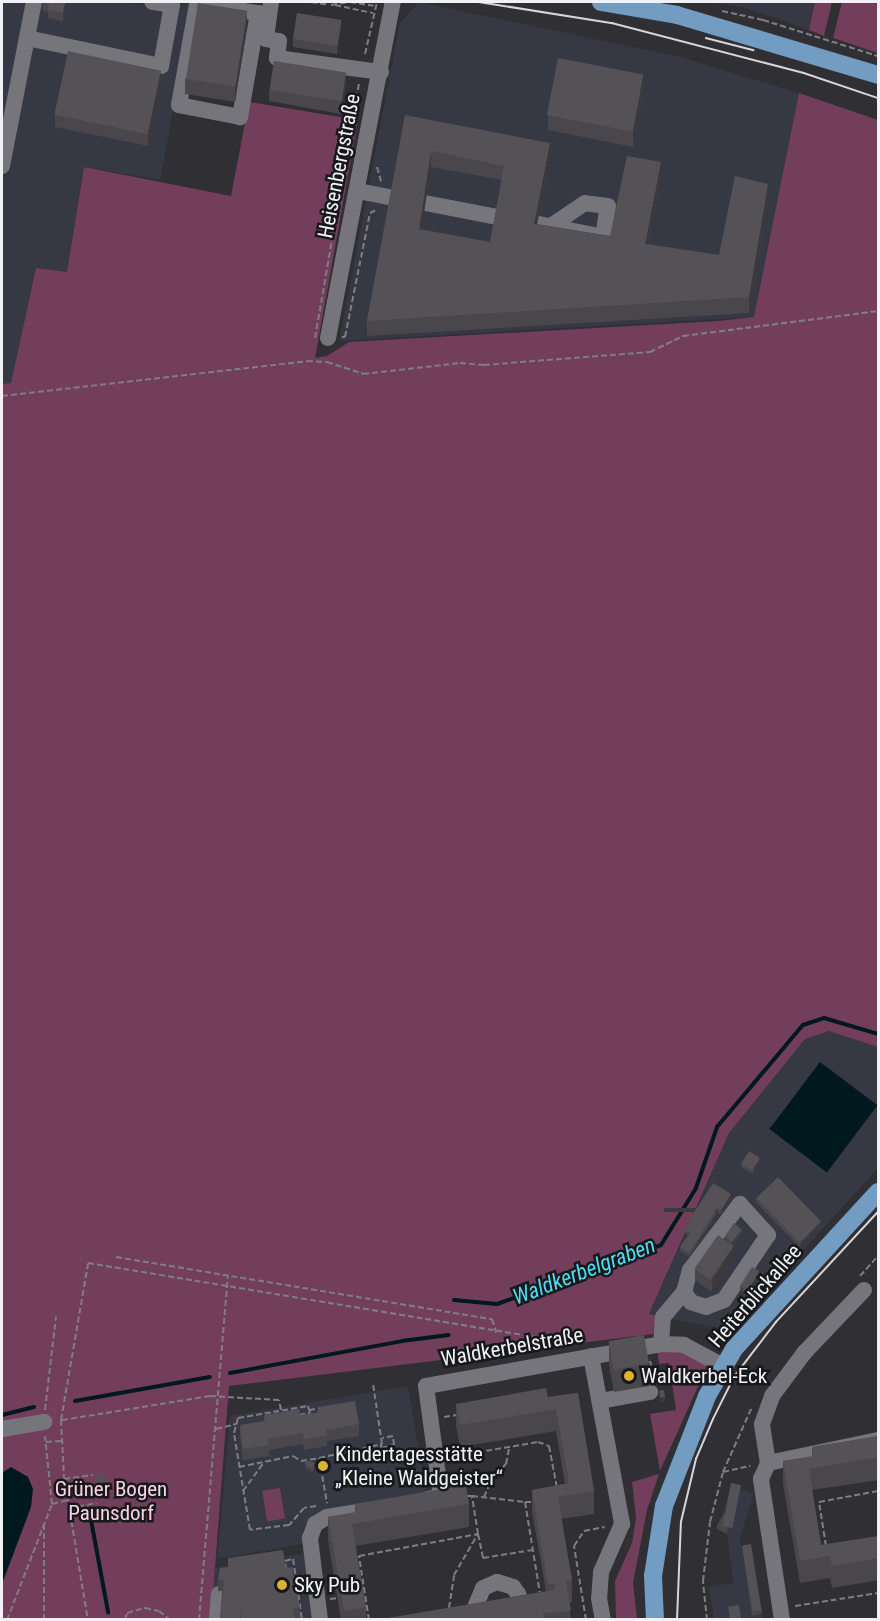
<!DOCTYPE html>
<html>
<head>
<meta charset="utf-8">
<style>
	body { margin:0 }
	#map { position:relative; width:880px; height:1621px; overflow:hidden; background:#2f2f34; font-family:"Roboto Condensed",sans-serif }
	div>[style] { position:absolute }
	.built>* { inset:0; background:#363843 }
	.green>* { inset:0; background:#733e5b; transform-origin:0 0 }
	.water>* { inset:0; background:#00191f; transform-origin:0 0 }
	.stream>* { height:4px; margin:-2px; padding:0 2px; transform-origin:2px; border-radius:2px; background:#00191f }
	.path>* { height:2px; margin-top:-1px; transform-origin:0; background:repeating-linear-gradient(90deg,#7e7e82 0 6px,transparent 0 9px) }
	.minor>* { height:16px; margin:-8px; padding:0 8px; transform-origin:8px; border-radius:8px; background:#75757b }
	.major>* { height:18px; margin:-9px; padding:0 9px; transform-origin:9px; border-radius:9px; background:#729cc2 }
	.tram>* { height:1.5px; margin:-0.75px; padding:0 0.75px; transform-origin:0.75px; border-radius:0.75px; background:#d7d7db }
	.wall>* { inset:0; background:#49474b }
	.shaded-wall>* { inset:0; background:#3c393d; transform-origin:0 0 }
	.building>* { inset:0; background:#555257; transform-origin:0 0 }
	.dots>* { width:16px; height:16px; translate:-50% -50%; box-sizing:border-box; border:3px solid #17181a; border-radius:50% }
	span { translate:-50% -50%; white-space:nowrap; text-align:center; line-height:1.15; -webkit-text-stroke:5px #17181a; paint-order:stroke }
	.street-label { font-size:21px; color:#f2f2f6 }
	.poi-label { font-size:21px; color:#f2f2f6 }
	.left { translate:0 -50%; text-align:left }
	.park-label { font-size:21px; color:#f9d2e5 }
	.water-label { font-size:22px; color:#4bddf5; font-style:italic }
	.frame { position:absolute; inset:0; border:3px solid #f2f2f6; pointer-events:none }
</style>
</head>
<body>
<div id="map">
	<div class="built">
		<div style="clip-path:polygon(2px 2px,193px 4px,160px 180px,84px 167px,67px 273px,36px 268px,11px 384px,2px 385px)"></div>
		<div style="clip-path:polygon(419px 2px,680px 57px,799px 93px,755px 317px,339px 341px,400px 23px)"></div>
		<div style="clip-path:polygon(709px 2px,815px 2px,809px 30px,746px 8px)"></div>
		<div style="clip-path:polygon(829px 1031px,878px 1047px,878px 1168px,731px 1330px,649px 1315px,729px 1133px,805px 1039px)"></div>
		<div style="clip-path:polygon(408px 1386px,426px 1494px,314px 1514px,304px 1527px,302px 1544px,217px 1559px,230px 1416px)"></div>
		<div style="clip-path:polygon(731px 1487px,754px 1493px,740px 1538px,742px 1549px,751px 1548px,763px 1619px,714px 1619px,709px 1587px,733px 1583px,727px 1534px,717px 1529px)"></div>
		<div style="clip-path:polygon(311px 1552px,320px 1619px,211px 1620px,215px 1568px)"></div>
	</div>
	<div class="green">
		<div style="clip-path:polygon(815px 2px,832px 2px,824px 36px,809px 30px)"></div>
		<div style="clip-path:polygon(842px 2px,878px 2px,878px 53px,833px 38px)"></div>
		<div style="clip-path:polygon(799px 93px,878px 120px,878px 1047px,829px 1031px,805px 1039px,729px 1133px,649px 1314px,656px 1316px,653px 1334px,229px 1386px,211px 1619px,2px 1619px,2px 384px,11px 383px,36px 268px,67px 272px,84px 167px,231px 196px,249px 102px,358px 120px,315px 358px,327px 356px,349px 342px,718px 321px,754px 317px)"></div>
		<div style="clip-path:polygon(657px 1349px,683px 1349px,709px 1362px,660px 1471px,650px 1414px,676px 1410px,669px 1363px,659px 1364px)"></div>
		<div style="clip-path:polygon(659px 1474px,647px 1510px,633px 1583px,637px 1619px,616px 1619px,615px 1581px,632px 1543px,636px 1518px,632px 1482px)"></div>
		<div style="left:280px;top:1488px;width:31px;height:18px;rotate:81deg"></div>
	</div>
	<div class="water">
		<div style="left:820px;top:1062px;width:72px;height:84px;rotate:37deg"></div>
		<div style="clip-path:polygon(11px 1467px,28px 1477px,33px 1489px,31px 1507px,2px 1584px,2px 1473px)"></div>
	</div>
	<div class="stream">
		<div style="left:454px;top:1300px;width:43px;rotate:5.3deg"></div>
		<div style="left:497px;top:1304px;width:174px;rotate:-19.8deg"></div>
		<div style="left:661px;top:1245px;width:67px;rotate:-58.4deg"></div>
		<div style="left:696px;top:1188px;width:65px;rotate:-71deg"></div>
		<div style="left:717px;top:1127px;width:133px;rotate:-49.9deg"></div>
		<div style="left:803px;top:1025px;width:22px;rotate:-18deg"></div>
		<div style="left:824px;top:1018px;width:56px;rotate:16.5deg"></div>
		<div style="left:230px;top:1373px;width:175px;rotate:-10.5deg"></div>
		<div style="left:402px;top:1341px;width:47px;rotate:-7.3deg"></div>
		<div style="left:75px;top:1401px;width:137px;rotate:-10.1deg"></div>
		<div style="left:2px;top:1415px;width:33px;rotate:-14deg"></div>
		<div style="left:91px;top:1520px;width:94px;rotate:79.5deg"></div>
	</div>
	<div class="path">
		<div style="left:311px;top:2px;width:18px;rotate:9deg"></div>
		<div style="left:331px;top:5px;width:19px;rotate:-9deg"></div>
		<div style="left:350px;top:2px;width:24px;rotate:9deg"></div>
		<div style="left:335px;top:5px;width:39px;rotate:12deg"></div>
		<div style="left:722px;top:11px;width:42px;rotate:12.4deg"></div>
		<div style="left:763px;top:20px;width:121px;rotate:17.4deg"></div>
		<div style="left:365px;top:54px;width:53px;rotate:-77deg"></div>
		<div style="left:377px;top:167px;width:15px;rotate:74deg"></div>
		<div style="left:342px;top:337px;width:3px"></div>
		<div style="left:345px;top:337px;width:126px;rotate:-78.6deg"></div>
		<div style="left:370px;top:213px;width:7px;rotate:-27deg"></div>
		<div style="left:315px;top:338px;width:258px;rotate:-80.2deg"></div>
		<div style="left:2px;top:396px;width:307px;rotate:-6.5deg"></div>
		<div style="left:307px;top:361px;width:20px;rotate:3deg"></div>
		<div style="left:327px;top:362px;width:38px;rotate:18deg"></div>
		<div style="left:363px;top:374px;width:98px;rotate:-6.5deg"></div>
		<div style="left:460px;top:363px;width:24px;rotate:5deg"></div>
		<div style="left:484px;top:365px;width:167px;rotate:-4.5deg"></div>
		<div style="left:650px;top:352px;width:37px;rotate:-26deg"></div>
		<div style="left:683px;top:336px;width:197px;rotate:-7.3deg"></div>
		<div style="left:116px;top:1257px;width:381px;rotate:9.4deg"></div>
		<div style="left:492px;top:1319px;width:14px;rotate:73deg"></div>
		<div style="left:860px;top:1276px;width:27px;rotate:-48deg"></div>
		<div style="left:650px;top:1361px;width:18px;rotate:77deg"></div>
		<div style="left:45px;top:1410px;width:94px;rotate:-83.3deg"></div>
		<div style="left:281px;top:1410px;width:10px;rotate:-101deg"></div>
		<div style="left:279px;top:1400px;width:69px;rotate:-176.7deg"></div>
		<div style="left:210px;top:1396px;width:151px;rotate:170.8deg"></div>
		<div style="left:61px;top:1420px;width:159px;rotate:-80.2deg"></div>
		<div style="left:88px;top:1263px;width:495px;rotate:9.4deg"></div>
		<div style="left:299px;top:1415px;width:11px;rotate:-10deg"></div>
		<div style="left:310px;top:1413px;width:3px;rotate:-108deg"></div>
		<div style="left:444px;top:1417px;width:13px;rotate:-9deg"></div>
		<div style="left:61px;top:1420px;width:57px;rotate:87deg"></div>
		<div style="left:64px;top:1477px;width:145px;rotate:80.5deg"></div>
		<div style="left:216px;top:1429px;width:21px;rotate:-14deg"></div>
		<div style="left:46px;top:1442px;width:15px;rotate:-4deg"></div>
		<div style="left:381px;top:1444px;width:4px;rotate:90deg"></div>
		<div style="left:381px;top:1448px;width:13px;rotate:-13deg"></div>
		<div style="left:394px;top:1445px;width:9px;rotate:-96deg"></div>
		<div style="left:393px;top:1436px;width:11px;rotate:170deg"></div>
		<div style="left:451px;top:1457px;width:88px;rotate:-9.8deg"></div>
		<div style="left:538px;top:1442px;width:12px;rotate:20deg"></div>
		<div style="left:549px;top:1446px;width:43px;rotate:79.2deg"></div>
		<div style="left:319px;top:1458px;width:65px;rotate:-12.5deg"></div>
		<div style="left:382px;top:1444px;width:61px;rotate:-98.5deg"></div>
		<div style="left:239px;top:1467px;width:55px;rotate:-11.5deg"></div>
		<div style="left:293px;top:1456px;width:9px;rotate:32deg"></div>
		<div style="left:301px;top:1461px;width:18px;rotate:-9deg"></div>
		<div style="left:319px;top:1458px;width:46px;rotate:79.9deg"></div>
		<div style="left:723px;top:1472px;width:28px;rotate:-13deg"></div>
		<div style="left:64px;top:1479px;width:29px;rotate:-8deg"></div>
		<div style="left:243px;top:1491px;width:36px;rotate:-54deg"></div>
		<div style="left:472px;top:1496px;width:53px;rotate:6.5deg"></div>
		<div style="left:525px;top:1502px;width:93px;rotate:80.7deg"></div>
		<div style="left:484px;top:1497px;width:17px;rotate:-66deg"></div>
		<div style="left:491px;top:1481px;width:23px;rotate:-49deg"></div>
		<div style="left:506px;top:1464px;width:16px;rotate:-79deg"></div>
		<div style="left:525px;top:1502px;width:9px"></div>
		<div style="left:52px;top:1504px;width:16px;rotate:-14deg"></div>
		<div style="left:316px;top:1506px;width:12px;rotate:171deg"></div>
		<div style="left:304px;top:1508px;width:23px;rotate:131deg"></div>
		<div style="left:289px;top:1525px;width:39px;rotate:173deg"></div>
		<div style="left:250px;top:1530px;width:98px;rotate:-99.4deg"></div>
		<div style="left:234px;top:1433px;width:16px;rotate:-75deg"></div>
		<div style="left:238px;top:1418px;width:71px;rotate:-9.7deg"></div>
		<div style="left:308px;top:1406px;width:4px;rotate:76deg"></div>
		<div style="left:309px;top:1410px;width:12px;rotate:-9deg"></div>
		<div style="left:69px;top:1508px;width:28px;rotate:-10deg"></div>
		<div style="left:44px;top:1524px;width:96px;rotate:90deg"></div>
		<div style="left:478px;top:1534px;width:25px;rotate:78deg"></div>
		<div style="left:483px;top:1558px;width:50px;rotate:-9.3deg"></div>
		<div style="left:826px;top:1546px;width:45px;rotate:-99deg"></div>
		<div style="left:819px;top:1502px;width:60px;rotate:-10.6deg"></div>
		<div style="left:286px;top:1570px;width:9px;rotate:-96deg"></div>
		<div style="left:285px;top:1561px;width:8px;rotate:-14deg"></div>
		<div style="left:293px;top:1559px;width:62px;rotate:81.6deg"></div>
		<div style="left:330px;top:1599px;width:8px;rotate:-7deg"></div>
		<div style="left:795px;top:1606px;width:84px;rotate:-8.9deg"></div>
		<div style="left:449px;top:1608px;width:33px;rotate:-81deg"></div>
		<div style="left:454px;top:1575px;width:48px;rotate:-59.7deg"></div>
		<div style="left:295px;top:1619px;width:1px;rotate:90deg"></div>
		<div style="left:7px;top:1620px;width:124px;rotate:-68.8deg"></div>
		<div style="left:52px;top:1504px;width:68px;rotate:-95.9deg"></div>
		<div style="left:125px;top:1620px;width:7px;rotate:-74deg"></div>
		<div style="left:127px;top:1613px;width:19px;rotate:-16deg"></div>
		<div style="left:145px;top:1608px;width:14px;rotate:12deg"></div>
		<div style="left:159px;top:1611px;width:14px;rotate:39deg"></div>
		<div style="left:199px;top:1620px;width:346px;rotate:-85.2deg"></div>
		<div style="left:369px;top:1620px;width:65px;rotate:-98.9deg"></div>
		<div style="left:359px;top:1556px;width:121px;rotate:-10.5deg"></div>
		<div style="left:478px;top:1534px;width:38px;rotate:-99deg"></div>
		<div style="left:472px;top:1496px;width:7px;rotate:180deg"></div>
		<div style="left:586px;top:1620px;width:75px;rotate:-99.2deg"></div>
		<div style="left:574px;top:1546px;width:18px;rotate:-56deg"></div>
		<div style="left:584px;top:1531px;width:21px;rotate:-11deg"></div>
		<div style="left:707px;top:1620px;width:39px;rotate:-96deg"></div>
		<div style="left:703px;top:1581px;width:59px;rotate:-83.2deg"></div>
		<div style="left:710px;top:1522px;width:52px;rotate:-75.4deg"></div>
		<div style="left:723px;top:1472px;width:71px;rotate:-66deg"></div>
	</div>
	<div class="minor">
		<div style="left:271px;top:2px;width:37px;rotate:98deg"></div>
		<div style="left:266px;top:39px;width:13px;rotate:9deg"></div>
		<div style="left:279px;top:41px;width:17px;rotate:97deg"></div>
		<div style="left:277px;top:58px;width:105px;rotate:7.7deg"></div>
		<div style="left:197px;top:4px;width:62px;rotate:8.4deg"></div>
		<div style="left:258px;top:13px;width:106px;rotate:99.8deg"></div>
		<div style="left:240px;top:117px;width:62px;rotate:-168.9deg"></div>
		<div style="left:179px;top:105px;width:103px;rotate:-79.9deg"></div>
		<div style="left:27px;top:38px;width:137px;rotate:11.8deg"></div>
		<div style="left:161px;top:66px;width:62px;rotate:-79.8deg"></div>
		<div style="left:172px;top:5px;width:20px;rotate:-171deg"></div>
		<div style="left:2px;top:166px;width:167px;rotate:-79deg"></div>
		<div style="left:358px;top:191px;width:36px;rotate:11deg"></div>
		<div style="left:425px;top:203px;width:73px;rotate:11deg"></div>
		<div style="left:539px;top:224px;width:65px;rotate:11.5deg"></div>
		<div style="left:603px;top:237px;width:31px;rotate:-81deg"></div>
		<div style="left:608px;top:206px;width:23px;rotate:-173deg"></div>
		<div style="left:585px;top:203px;width:41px;rotate:145.9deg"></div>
		<div style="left:328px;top:338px;width:342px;rotate:-79.1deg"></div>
		<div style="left:740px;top:1204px;width:42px;rotate:47.9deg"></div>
		<div style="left:768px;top:1235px;width:78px;rotate:124.1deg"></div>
		<div style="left:724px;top:1300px;width:19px;rotate:159deg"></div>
		<div style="left:706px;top:1307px;width:16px;rotate:-162deg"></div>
		<div style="left:691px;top:1302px;width:12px;rotate:-125deg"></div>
		<div style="left:684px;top:1292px;width:23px;rotate:-75deg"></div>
		<div style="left:690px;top:1270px;width:83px;rotate:-52.9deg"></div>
		<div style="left:661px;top:1344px;width:27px;rotate:-86deg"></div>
		<div style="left:663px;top:1317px;width:33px;rotate:-50deg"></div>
		<div style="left:591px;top:1356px;width:171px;rotate:79.5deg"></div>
		<div style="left:622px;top:1524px;width:52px;rotate:113.6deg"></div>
		<div style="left:601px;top:1572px;width:26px;rotate:94deg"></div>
		<div style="left:599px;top:1598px;width:22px;rotate:80deg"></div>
		<div style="left:600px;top:1401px;width:51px;rotate:-10.2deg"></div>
		<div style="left:2px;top:1429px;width:43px;rotate:-9.5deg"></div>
		<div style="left:768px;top:1463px;width:39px;rotate:-99deg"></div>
		<div style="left:762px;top:1424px;width:30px;rotate:-70deg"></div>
		<div style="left:772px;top:1396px;width:54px;rotate:-53.3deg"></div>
		<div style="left:804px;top:1353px;width:87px;rotate:-46.4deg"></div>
		<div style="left:428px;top:1499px;width:13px;rotate:-9deg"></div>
		<div style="left:441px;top:1497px;width:112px;rotate:-97.7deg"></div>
		<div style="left:426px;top:1386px;width:239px;rotate:-10.1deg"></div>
		<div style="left:661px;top:1344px;width:23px;rotate:2deg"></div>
		<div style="left:684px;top:1345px;width:44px;rotate:28.3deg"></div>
		<div style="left:473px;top:1612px;width:26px;rotate:-67deg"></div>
		<div style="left:483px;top:1588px;width:15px;rotate:-23deg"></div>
		<div style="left:497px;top:1582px;width:17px;rotate:17deg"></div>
		<div style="left:513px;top:1587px;width:9px;rotate:54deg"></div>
		<div style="left:518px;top:1594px;width:12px;rotate:70deg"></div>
		<div style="left:522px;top:1605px;width:13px;rotate:171deg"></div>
		<div style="left:217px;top:1620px;width:26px;rotate:-86deg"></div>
		<div style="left:320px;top:1620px;width:83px;rotate:-97deg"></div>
		<div style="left:310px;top:1538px;width:15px;rotate:-70deg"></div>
		<div style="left:315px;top:1524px;width:14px;rotate:-30deg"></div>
		<div style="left:327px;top:1517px;width:50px;rotate:-9.3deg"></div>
		<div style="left:782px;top:1620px;width:143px;rotate:-98.5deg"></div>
		<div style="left:761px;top:1479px;width:17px;rotate:-66deg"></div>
		<div style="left:768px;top:1463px;width:112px;rotate:-11.8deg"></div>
	</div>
	<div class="major">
		<div style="left:601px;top:2px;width:77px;rotate:9.7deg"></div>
		<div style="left:677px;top:15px;width:210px;rotate:16.6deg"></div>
		<div style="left:655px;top:1620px;width:44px;rotate:-92.6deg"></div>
		<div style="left:653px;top:1576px;width:71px;rotate:-81.1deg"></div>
		<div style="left:664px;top:1506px;width:118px;rotate:-68.6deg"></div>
		<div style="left:707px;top:1396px;width:54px;rotate:-60.1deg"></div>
		<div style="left:734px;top:1349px;width:213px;rotate:-47.5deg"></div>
	</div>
	<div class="tram">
		<div style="left:479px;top:2px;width:135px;rotate:9deg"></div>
		<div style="left:612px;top:23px;width:198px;rotate:14.6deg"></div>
		<div style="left:804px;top:73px;width:78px;rotate:18.7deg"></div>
		<div style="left:706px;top:38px;width:49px;rotate:14.3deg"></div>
		<div style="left:677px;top:1620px;width:98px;rotate:-87.7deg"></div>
		<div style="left:681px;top:1522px;width:65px;rotate:-76.6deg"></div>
		<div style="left:696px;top:1459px;width:43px;rotate:-67deg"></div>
		<div style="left:713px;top:1419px;width:47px;rotate:-63.4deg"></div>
		<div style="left:734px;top:1377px;width:69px;rotate:-52.6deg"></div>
		<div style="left:776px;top:1322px;width:150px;rotate:-47.2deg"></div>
	</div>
	<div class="wall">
		<div style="clip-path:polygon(43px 2px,66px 2px,63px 21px,48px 18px,48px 12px,43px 11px)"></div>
		<div style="clip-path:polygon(247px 26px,235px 102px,185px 94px,185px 79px)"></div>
		<div style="clip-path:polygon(341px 27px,337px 54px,293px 47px,293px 39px)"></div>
		<div style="clip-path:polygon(161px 82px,148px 146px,55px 127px,55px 115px)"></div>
		<div style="clip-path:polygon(346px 85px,341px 114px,269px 101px,269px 90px)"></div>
		<div style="clip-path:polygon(644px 90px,633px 147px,548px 130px,548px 115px)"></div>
		<div style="clip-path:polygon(evenodd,405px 115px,550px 158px,537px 224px,610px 236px,661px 178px,648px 244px,719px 255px,768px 199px,749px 313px,367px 336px,367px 321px,405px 115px,431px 167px,502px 180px,490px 242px,421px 230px,431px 167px)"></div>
		<div style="clip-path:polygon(760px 1162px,753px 1174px,742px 1168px,742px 1164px)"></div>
		<div style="clip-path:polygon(731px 1198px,721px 1214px,717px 1212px,689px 1257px,680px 1251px,680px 1247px,688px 1235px,685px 1233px,685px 1230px)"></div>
		<div style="clip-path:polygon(756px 1198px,821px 1225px,800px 1248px,756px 1202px)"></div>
		<div style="clip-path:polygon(742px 1233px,733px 1245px,734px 1258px,712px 1292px,695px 1280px,695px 1269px,731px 1244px,725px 1240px,725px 1236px)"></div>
		<div style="clip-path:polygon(759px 1275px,748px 1294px,740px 1290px,740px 1286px)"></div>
		<div style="clip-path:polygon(609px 1343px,649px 1364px,649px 1386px,614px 1392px,609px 1365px)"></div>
		<div style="clip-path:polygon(578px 1393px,594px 1491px,594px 1514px,561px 1519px,572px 1580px,572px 1602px,569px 1603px,571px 1620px,377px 1620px,546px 1591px,532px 1512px,532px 1490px,565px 1484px,556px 1431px,460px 1447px,456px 1426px,456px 1404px,548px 1397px)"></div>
		<div style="clip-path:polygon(317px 1413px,359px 1424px,359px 1436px,327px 1441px,327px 1446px,304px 1450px,303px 1444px,269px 1450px,269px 1456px,243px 1460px,240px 1437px,240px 1425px,264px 1421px,264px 1415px,300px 1415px)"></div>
		<div style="clip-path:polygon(879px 1436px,879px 1480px,812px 1490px,821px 1545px,879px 1536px,879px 1580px,832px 1588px,830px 1578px,800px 1583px,783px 1484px,783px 1461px,812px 1457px,812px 1447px)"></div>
		<div style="clip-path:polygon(305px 1464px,315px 1467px,312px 1472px,305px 1468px)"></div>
		<div style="clip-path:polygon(96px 1476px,107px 1493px,107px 1497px,99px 1498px)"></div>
		<div style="clip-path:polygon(741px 1489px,727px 1534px,717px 1529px,717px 1525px)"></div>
		<div style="clip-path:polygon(355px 1504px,469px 1504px,469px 1527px,355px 1546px,366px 1607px,366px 1620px,341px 1620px,328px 1540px,328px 1517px,355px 1513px)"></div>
		<div style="clip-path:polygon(742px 1546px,762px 1610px,762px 1614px,752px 1616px)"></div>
		<div style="clip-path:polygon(286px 1568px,300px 1607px,300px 1618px,295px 1620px,220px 1620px,222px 1591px,218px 1591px,218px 1579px)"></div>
	</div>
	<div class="shaded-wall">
		<div style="clip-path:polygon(65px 2px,66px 2px,63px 21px,63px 13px)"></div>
		<div style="clip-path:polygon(247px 11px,247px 26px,235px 102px,235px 87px)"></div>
		<div style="clip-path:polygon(341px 20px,341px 27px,337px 54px,337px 46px)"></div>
		<div style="clip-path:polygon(161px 70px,161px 82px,148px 146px,148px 134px)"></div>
		<div style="clip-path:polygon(346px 73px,346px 85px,341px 114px,341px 102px)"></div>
		<div style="clip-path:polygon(644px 74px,644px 90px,633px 147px,633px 132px)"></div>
		<div style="clip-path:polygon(550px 143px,550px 158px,534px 239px,534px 224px)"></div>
		<div style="clip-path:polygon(431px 151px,431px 167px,419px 245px,419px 229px)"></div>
		<div style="clip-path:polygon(661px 162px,661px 178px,645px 259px,645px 244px)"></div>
		<div style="clip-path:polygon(768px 184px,768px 199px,749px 313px,749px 297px)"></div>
		<div style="clip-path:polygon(760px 1158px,760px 1162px,753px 1174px,753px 1170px)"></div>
		<div style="clip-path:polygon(731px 1194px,731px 1198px,721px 1214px,721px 1210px)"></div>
		<div style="left:717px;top:1208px;width:4px;height:53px;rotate:90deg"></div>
		<div style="clip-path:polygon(821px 1221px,821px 1225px,800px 1248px,800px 1244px)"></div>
		<div style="clip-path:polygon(742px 1230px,742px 1233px,732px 1245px,732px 1242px)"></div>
		<div style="clip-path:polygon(734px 1246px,734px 1258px,712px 1292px,712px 1280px)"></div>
		<div style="clip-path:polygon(759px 1271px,759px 1275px,748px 1294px,748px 1291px)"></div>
		<div style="clip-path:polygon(665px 1397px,665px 1401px,660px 1402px,660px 1398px)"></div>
		<div style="clip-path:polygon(741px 1485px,741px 1489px,727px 1534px,727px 1530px)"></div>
	</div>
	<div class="building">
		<div style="clip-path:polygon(43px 2px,65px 2px,63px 13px,48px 10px,49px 4px,43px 3px)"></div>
		<div style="left:198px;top:3px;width:50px;height:77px;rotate:9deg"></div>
		<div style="left:297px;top:13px;width:45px;height:26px;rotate:9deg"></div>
		<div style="left:68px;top:51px;width:95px;height:65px;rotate:12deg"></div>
		<div style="left:558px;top:58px;width:87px;height:58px;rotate:11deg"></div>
		<div style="left:274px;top:61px;width:73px;height:29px;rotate:9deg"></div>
		<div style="clip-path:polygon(evenodd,405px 115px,550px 143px,534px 224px,610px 236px,627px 156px,661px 162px,645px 244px,719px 255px,735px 176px,768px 184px,749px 297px,367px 321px,405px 115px,431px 151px,504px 166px,490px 242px,419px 229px,431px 151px)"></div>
		<div style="left:749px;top:1151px;width:13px;height:15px;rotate:32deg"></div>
		<div style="left:778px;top:1177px;width:62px;height:30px;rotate:46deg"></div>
		<div style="clip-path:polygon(713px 1183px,731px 1194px,721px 1210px,717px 1208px,689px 1253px,680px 1247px,690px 1233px,685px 1230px,691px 1217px)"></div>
		<div style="clip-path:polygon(734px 1223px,742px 1230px,732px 1242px,725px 1236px)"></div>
		<div style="left:718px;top:1235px;width:19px;height:41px;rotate:35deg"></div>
		<div style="clip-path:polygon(752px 1267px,759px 1271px,748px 1291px,740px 1286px)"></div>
		<div style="left:644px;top:1335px;width:29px;height:36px;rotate:80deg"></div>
		<div style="clip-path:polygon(546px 1388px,548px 1397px,578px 1393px,594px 1491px,558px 1497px,572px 1580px,566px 1581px,571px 1611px,543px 1613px,544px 1620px,377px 1620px,555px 1590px,554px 1583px,548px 1584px,532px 1490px,569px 1483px,556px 1409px,460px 1425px,456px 1404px)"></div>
		<div style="left:664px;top:1390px;width:7px;height:5px;rotate:82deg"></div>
		<div style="clip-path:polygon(355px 1401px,359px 1424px,326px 1430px,327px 1435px,304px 1439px,303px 1433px,268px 1439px,269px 1445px,243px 1449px,240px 1425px,265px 1421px,264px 1415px,299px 1409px,300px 1415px,317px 1413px,319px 1407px)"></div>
		<div style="clip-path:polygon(879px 1436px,879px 1457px,809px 1469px,821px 1545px,879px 1536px,879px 1558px,832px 1566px,830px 1556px,800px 1561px,783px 1461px,813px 1456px,812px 1447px)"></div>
		<div style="clip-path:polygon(306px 1460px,315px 1463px,312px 1468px,305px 1464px)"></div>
		<div style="clip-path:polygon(105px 1474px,107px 1493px,99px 1494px,96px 1476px)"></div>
		<div style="left:731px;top:1483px;width:10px;height:44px;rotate:11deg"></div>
		<div style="clip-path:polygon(466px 1485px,469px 1504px,352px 1524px,366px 1607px,344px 1611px,328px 1517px,356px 1512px,355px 1504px)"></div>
		<div style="left:751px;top:1544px;width:67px;height:9px;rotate:81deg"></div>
		<div style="clip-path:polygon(283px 1550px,286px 1568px,292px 1567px,300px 1607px,293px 1608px,295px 1620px,267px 1620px,266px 1613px,252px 1616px,250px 1608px,240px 1610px,240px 1618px,220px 1620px,224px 1580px,218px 1579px,220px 1568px,228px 1567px,228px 1558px)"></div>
		<div style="left:739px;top:1605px;width:15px;height:11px;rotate:82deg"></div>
		<div style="clip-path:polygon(250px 1608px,252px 1616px,266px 1613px,267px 1620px,229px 1620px,241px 1618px,240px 1610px)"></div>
	</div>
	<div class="dots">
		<div style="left:629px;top:1376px;background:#dbb233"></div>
		<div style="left:323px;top:1466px;background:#dbb233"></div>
		<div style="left:282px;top:1585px;background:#dbb233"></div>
	</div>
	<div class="street-label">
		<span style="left:339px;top:166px;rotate:-79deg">Heisenbergstraße</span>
		<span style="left:755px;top:1296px;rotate:-49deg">Heiterblickallee</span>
		<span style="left:512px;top:1347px;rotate:-10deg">Waldkerbelstraße</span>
	</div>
	<div class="poi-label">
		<span class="left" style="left:641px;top:1376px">Waldkerbel-Eck</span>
		<span class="left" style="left:335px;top:1466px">Kindertagesstätte<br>„Kleine Waldgeister“</span>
		<span class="left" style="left:294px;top:1585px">Sky Pub</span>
	</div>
	<div class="park-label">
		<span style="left:111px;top:1501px">Grüner Bogen<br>Paunsdorf</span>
	</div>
	<div class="water-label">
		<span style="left:584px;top:1271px;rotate:-21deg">Waldkerbelgraben</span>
	</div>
	<div class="frame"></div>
</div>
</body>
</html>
